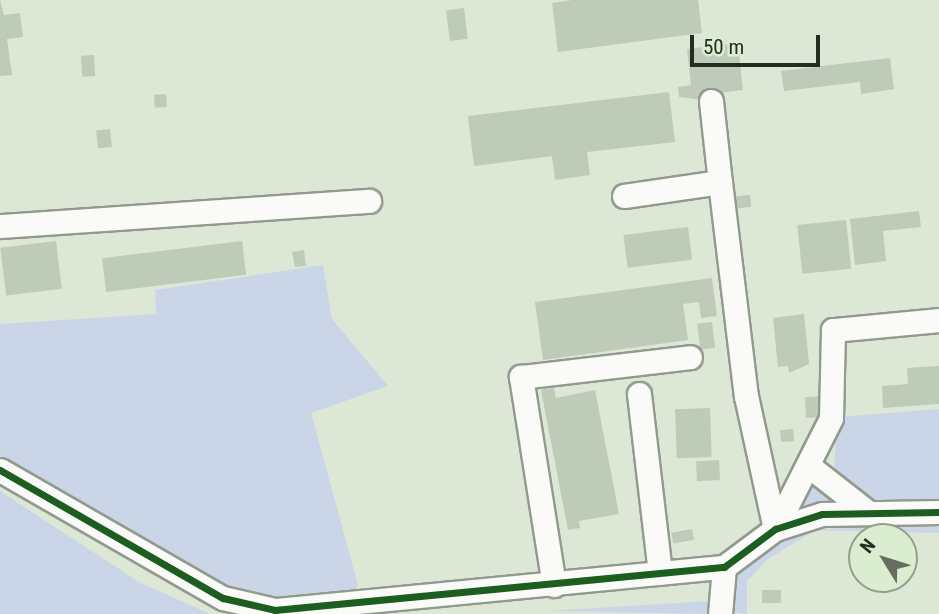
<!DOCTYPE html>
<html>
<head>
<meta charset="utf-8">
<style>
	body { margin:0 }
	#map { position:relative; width:939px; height:614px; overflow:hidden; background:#dce7d6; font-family:"Roboto Condensed",sans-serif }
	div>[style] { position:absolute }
	.green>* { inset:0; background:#cbd5e8 }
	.building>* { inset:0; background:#becbb8; transform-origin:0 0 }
	.roads { filter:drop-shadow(2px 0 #929a8d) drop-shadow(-2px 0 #929a8d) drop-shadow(0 2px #929a8d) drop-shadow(0 -2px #929a8d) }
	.minor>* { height:23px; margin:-11.5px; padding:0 11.5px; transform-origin:11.5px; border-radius:11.5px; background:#fafbf9 }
	.cycleway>* { height:7px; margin:-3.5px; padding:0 3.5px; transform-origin:3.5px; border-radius:3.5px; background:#1b5e20 }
	span { translate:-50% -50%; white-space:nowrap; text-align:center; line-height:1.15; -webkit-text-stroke:5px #daedd0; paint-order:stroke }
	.north { position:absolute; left:848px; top:523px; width:70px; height:70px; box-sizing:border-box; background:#daedd0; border:2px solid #92a08a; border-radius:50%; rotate:308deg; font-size:19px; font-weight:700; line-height:28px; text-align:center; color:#252d21 }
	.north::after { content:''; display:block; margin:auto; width:24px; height:32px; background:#656e60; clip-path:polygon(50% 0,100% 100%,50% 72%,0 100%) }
	.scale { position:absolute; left:690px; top:35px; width:130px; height:32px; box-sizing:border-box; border:4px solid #252d21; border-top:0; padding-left:9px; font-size:21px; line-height:24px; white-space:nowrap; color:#252d21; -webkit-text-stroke:5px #daedd0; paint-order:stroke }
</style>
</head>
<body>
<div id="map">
	<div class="green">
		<div style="clip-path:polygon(323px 265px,332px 319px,388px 386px,311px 413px,358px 585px,352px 596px,241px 601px,0 459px,0 324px,156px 314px,155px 290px)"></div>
		<div style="clip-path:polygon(939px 409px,939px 502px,871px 505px,834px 470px,837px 417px)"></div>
		<div style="clip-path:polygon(815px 481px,852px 506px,793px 512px)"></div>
		<div style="clip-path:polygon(0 491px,139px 582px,210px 614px,0 614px)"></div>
		<div style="clip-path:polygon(939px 524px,939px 533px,815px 530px,768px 559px,747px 581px,747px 614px,730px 612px,729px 589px,742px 571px,800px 530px)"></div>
		<div style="clip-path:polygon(710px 601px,710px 614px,547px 611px)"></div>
	</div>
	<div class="building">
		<div style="clip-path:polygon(0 0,4px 15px,20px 13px,23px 37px,7px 39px,12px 75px,0 76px)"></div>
		<div style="clip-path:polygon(572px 0,698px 0,702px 33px,558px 52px,552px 3px)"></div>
		<div style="left:464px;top:8px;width:31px;height:18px;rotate:83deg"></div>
		<div style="clip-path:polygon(738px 43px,743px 90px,710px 94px,710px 101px,679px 97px,678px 87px,691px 85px,687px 49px)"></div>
		<div style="left:94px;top:55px;width:21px;height:13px;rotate:87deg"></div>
		<div style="clip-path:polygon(890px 58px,894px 89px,861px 94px,860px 82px,784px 91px,781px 71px)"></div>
		<div style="clip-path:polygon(669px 92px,675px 142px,587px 152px,590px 175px,555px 180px,552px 156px,474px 166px,468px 116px)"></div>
		<div style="left:166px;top:94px;width:13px;height:12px;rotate:86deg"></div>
		<div style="left:110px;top:129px;width:18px;height:14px;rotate:84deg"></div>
		<div style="left:750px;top:195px;width:12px;height:14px;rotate:85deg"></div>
		<div style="clip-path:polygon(919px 211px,921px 227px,883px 231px,886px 261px,855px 265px,850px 219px)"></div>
		<div style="left:846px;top:220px;width:49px;height:49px;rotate:84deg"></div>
		<div style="left:688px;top:227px;width:33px;height:65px;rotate:83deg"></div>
		<div style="left:56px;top:241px;width:48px;height:56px;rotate:83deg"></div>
		<div style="left:242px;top:241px;width:34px;height:141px;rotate:83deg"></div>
		<div style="clip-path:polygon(304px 250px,306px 266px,295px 267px,292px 252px)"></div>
		<div style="clip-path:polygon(712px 278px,717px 316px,701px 318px,699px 302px,683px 304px,688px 340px,543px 360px,535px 302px)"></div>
		<div style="clip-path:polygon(804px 314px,809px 364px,789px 373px,788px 366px,778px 367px,773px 318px)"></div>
		<div style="left:712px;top:322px;width:26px;height:15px;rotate:83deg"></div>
		<div style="clip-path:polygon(939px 366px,939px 404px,883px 408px,882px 386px,908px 384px,907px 368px)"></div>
		<div style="clip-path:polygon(554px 388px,556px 398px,595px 390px,619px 514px,579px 521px,580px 528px,568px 530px,541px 390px)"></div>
		<div style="left:827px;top:396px;width:21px;height:22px;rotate:87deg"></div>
		<div style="left:710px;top:408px;width:49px;height:35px;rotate:88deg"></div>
		<div style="left:793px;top:429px;width:12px;height:13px;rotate:85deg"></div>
		<div style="left:719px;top:460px;width:20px;height:23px;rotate:87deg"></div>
		<div style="left:692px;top:529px;width:11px;height:21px;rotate:80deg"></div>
		<div style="left:762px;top:590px;width:19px;height:13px"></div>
	</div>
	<div class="roads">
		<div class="minor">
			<div style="left:711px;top:101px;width:81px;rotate:83.7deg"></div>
			<div style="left:624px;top:196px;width:97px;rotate:-8.3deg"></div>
			<div style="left:720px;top:182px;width:216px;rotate:83.1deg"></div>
			<div style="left:746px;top:396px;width:136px;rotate:77.7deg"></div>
			<div style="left:775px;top:529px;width:124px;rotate:-63.2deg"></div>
			<div style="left:831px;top:418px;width:88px;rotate:-88.7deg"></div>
			<div style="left:833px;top:330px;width:106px;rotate:-5.4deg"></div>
			<div style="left:0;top:226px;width:370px;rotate:-3.9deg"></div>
			<div style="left:639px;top:394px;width:180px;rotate:83.3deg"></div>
			<div style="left:809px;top:466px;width:76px;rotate:38.1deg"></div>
			<div style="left:0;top:470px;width:257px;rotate:29.9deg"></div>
			<div style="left:223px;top:598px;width:53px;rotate:13deg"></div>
			<div style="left:275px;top:610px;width:451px;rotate:-5.5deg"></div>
			<div style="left:724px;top:567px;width:64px;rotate:-36.7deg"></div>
			<div style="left:775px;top:529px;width:49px;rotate:-17.7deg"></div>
			<div style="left:822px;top:514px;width:117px;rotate:-1deg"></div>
			<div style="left:554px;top:585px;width:211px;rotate:-99deg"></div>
			<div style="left:521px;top:377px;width:170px;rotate:-6.7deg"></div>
			<div style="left:720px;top:614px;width:47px;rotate:-85.1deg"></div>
		</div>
	</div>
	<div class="cycleway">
		<div style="left:0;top:470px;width:257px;rotate:29.9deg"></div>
		<div style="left:223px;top:598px;width:53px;rotate:13deg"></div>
		<div style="left:275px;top:610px;width:451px;rotate:-5.5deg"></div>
		<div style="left:724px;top:567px;width:64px;rotate:-36.7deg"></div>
		<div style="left:775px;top:529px;width:49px;rotate:-17.7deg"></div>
		<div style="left:822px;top:514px;width:117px;rotate:-1deg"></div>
	</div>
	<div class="north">N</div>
	<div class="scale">50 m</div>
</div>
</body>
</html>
